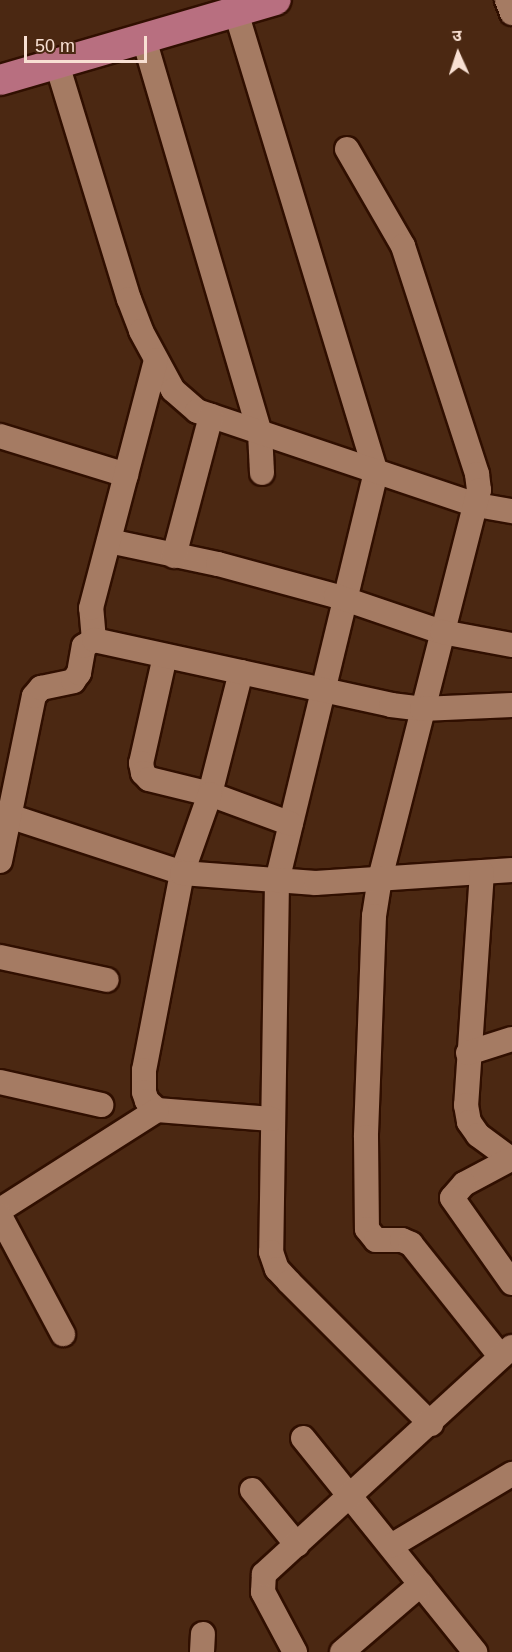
<!DOCTYPE html>
<html>
<head>
<meta charset="utf-8">
<style>
	body { margin:0 }
	#map { position:relative; width:512px; height:1652px; overflow:hidden; background:#4b2812; font-family:Helvetica,"Noto Sans Devanagari",sans-serif }
	div>[style] { position:absolute }
	.roads { filter:drop-shadow(2px 0 #300f00) drop-shadow(-2px 0 #300f00) drop-shadow(0 2px #300f00) drop-shadow(0 -2px #300f00) }
	.minor>* { height:24px; margin:-12px; padding:0 12px; transform-origin:12px; border-radius:12px; background:#a57b63 }
	.major>* { height:30px; margin:-15px; padding:0 15px; transform-origin:15px; border-radius:15px; background:#b86f80 }
	span { translate:-50% -50%; white-space:nowrap; text-align:center; line-height:1.15; -webkit-text-stroke:6px #4b2812; paint-order:stroke }
	.north { position:absolute; left:428px; top:24px; width:60px; height:60px; -webkit-text-stroke:4px #4b2812; paint-order:stroke; rotate:357deg; font-size:16px; font-weight:700; line-height:24px; text-align:center; color:#f8e0d3 }
	.north::after { content:''; display:block; margin:auto; width:21px; height:27px; background:#f8e0d3; clip-path:polygon(50% 0,100% 100%,50% 72%,0 100%) }
	.scale { position:absolute; left:24px; top:36px; width:123px; height:27px; box-sizing:border-box; border:3px solid #f8e0d3; border-top:0; padding-left:8px; font-size:18px; line-height:21px; white-space:nowrap; color:#f8e0d3; -webkit-text-stroke:4px #4b2812; paint-order:stroke }
</style>
</head>
<body>
<div id="map">
	<div class="roads">
		<div class="minor">
			<div style="left:507px;top:0;width:14px;rotate:69deg"></div>
			<div style="left:236px;top:12px;width:481px;rotate:73.1deg"></div>
			<div style="left:376px;top:472px;width:421px;rotate:103.6deg"></div>
			<div style="left:277px;top:881px;width:371px;rotate:90.9deg"></div>
			<div style="left:271px;top:1252px;width:18px;rotate:71deg"></div>
			<div style="left:277px;top:1269px;width:18px;rotate:47deg"></div>
			<div style="left:289px;top:1282px;width:201px;rotate:45deg"></div>
			<div style="left:144px;top:39px;width:410px;rotate:73.6deg"></div>
			<div style="left:260px;top:432px;width:41px;rotate:87.2deg"></div>
			<div style="left:57px;top:64px;width:246px;rotate:73deg"></div>
			<div style="left:129px;top:299px;width:34px;rotate:69deg"></div>
			<div style="left:141px;top:331px;width:67px;rotate:61.5deg"></div>
			<div style="left:173px;top:390px;width:32px;rotate:41deg"></div>
			<div style="left:197px;top:411px;width:295px;rotate:18.6deg"></div>
			<div style="left:477px;top:505px;width:36px;rotate:10deg"></div>
			<div style="left:347px;top:149px;width:112px;rotate:60deg"></div>
			<div style="left:403px;top:246px;width:240px;rotate:72deg"></div>
			<div style="left:477px;top:474px;width:16px;rotate:83deg"></div>
			<div style="left:479px;top:490px;width:400px;rotate:104.3deg"></div>
			<div style="left:380px;top:878px;width:38px;rotate:99deg"></div>
			<div style="left:374px;top:916px;width:221px;rotate:92.1deg"></div>
			<div style="left:366px;top:1137px;width:92px;rotate:89.4deg"></div>
			<div style="left:367px;top:1229px;width:14px;rotate:51deg"></div>
			<div style="left:376px;top:1240px;width:26px"></div>
			<div style="left:402px;top:1240px;width:10px;rotate:24deg"></div>
			<div style="left:411px;top:1244px;width:144px;rotate:51.5deg"></div>
			<div style="left:0;top:436px;width:132px;rotate:17.2deg"></div>
			<div style="left:109px;top:541px;width:111px;rotate:11.9deg"></div>
			<div style="left:218px;top:564px;width:122px;rotate:15.2deg"></div>
			<div style="left:336px;top:596px;width:112px;rotate:18.8deg"></div>
			<div style="left:442px;top:632px;width:71px;rotate:10.5deg"></div>
			<div style="left:174px;top:556px;width:145px;rotate:-75.2deg"></div>
			<div style="left:94px;top:640px;width:32px;rotate:-95deg"></div>
			<div style="left:91px;top:608px;width:256px;rotate:-75.3deg"></div>
			<div style="left:165px;top:656px;width:110px;rotate:102.6deg"></div>
			<div style="left:141px;top:763px;width:10px;rotate:79deg"></div>
			<div style="left:143px;top:773px;width:8px;rotate:45deg"></div>
			<div style="left:149px;top:779px;width:63px;rotate:13.8deg"></div>
			<div style="left:210px;top:794px;width:86px;rotate:20.3deg"></div>
			<div style="left:241px;top:672px;width:126px;rotate:104.3deg"></div>
			<div style="left:210px;top:794px;width:84px;rotate:109.5deg"></div>
			<div style="left:182px;top:873px;width:201px;rotate:100.9deg"></div>
			<div style="left:144px;top:1070px;width:22px;rotate:90deg"></div>
			<div style="left:144px;top:1092px;width:9px;rotate:72deg"></div>
			<div style="left:147px;top:1101px;width:13px;rotate:42deg"></div>
			<div style="left:157px;top:1110px;width:115px;rotate:4.5deg"></div>
			<div style="left:0;top:813px;width:192px;rotate:18.2deg"></div>
			<div style="left:182px;top:873px;width:134px;rotate:4.3deg"></div>
			<div style="left:316px;top:883px;width:196px;rotate:-3.8deg"></div>
			<div style="left:0;top:861px;width:168px;rotate:-78.4deg"></div>
			<div style="left:34px;top:696px;width:11px;rotate:-49deg"></div>
			<div style="left:41px;top:688px;width:33px;rotate:-12deg"></div>
			<div style="left:73px;top:681px;width:10px;rotate:-53deg"></div>
			<div style="left:79px;top:673px;width:27px;rotate:-80deg"></div>
			<div style="left:84px;top:646px;width:12px;rotate:-31deg"></div>
			<div style="left:94px;top:640px;width:304px;rotate:12.3deg"></div>
			<div style="left:391px;top:705px;width:31px;rotate:7deg"></div>
			<div style="left:422px;top:709px;width:90px;rotate:-2.5deg"></div>
			<div style="left:482px;top:872px;width:234px;rotate:93.9deg"></div>
			<div style="left:466px;top:1105px;width:17px;rotate:80deg"></div>
			<div style="left:469px;top:1122px;width:16px;rotate:55deg"></div>
			<div style="left:478px;top:1135px;width:42px;rotate:36.3deg"></div>
			<div style="left:0;top:957px;width:109px;rotate:12.1deg"></div>
			<div style="left:468px;top:1053px;width:46px;rotate:-17.7deg"></div>
			<div style="left:0;top:1082px;width:104px;rotate:12.8deg"></div>
			<div style="left:511px;top:1159px;width:53px;rotate:152deg"></div>
			<div style="left:464px;top:1184px;width:18px;rotate:131deg"></div>
			<div style="left:452px;top:1198px;width:104px;rotate:54.8deg"></div>
			<div style="left:0;top:1210px;width:186px;rotate:-32.5deg"></div>
			<div style="left:0;top:1216px;width:134px;rotate:61.9deg"></div>
			<div style="left:303px;top:1438px;width:275px;rotate:51.2deg"></div>
			<div style="left:252px;top:1490px;width:71px;rotate:50.7deg"></div>
			<div style="left:391px;top:1546px;width:141px;rotate:-30.8deg"></div>
			<div style="left:202px;top:1652px;width:18px;rotate:-87deg"></div>
			<div style="left:295px;top:1652px;width:68px;rotate:-118.1deg"></div>
			<div style="left:263px;top:1592px;width:18px;rotate:-87deg"></div>
			<div style="left:264px;top:1574px;width:336px;rotate:-42.5deg"></div>
			<div style="left:342px;top:1652px;width:104px;rotate:-40.7deg"></div>
		</div>
		<div class="major">
			<div style="left:0;top:80px;width:287px;rotate:-16.2deg"></div>
		</div>
	</div>
	<div class="north">उ</div>
	<div class="scale">50 m</div>
</div>
</body>
</html>
